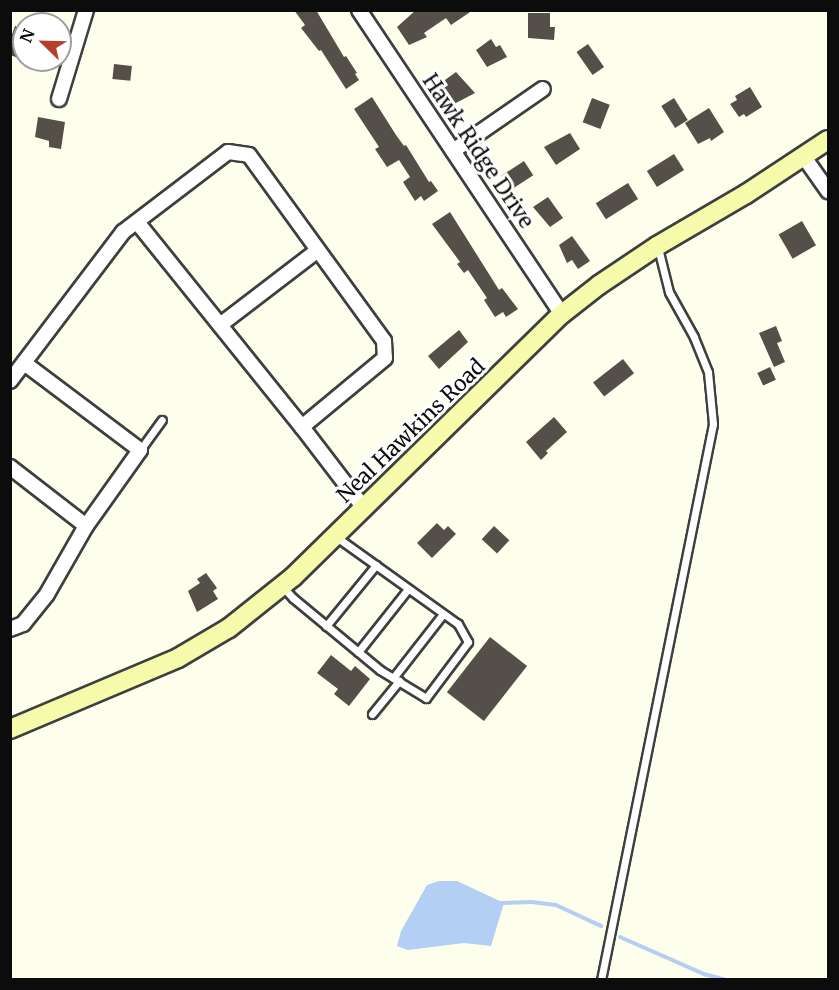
<!DOCTYPE html>
<html>
<head>
<meta charset="utf-8">
<style>
	body { margin:0 }
	#map { position:relative; width:839px; height:990px; overflow:hidden; background:#fefeec; font-family:Merriweather,serif }
	div>[style] { position:absolute }
	.water>* { inset:0; background:#b3cff3 }
	.stream>* { height:4px; margin:-2px; padding:0 2px; transform-origin:2px; border-radius:2px; background:#b3cff3 }
	.building>* { inset:0; background:#545049; transform-origin:0 0 }
	.roads { filter:drop-shadow(2px 0 #3f3f3f) drop-shadow(-2px 0 #3f3f3f) drop-shadow(0 2px #3f3f3f) drop-shadow(0 -2px #3f3f3f) }
	.lane>* { height:7px; margin:-3.5px; padding:0 3.5px; transform-origin:3.5px; border-radius:3.5px; background:#fff }
	.street>* { height:14px; margin:-7px; padding:0 7px; transform-origin:7px; border-radius:7px; background:#fff }
	.secondary>* { height:18px; margin:-9px; padding:0 9px; transform-origin:9px; border-radius:9px; background:#f5fbaa }
	span { translate:-50% -50%; white-space:nowrap; text-align:center; line-height:1.15; -webkit-text-stroke:6px #fff; paint-order:stroke }
	.street-label { font-size:21px; color:#0c0c0c }
	.frame { position:absolute; inset:0; border:12px solid #0c0c0c; pointer-events:none }
	.north { position:absolute; left:12px; top:12px; width:60px; height:60px; box-sizing:border-box; background:#fff; border:2px solid #9e9e9e; border-radius:50%; rotate:293deg; font-size:16px; font-weight:700; line-height:24px; text-align:center; color:#0c0c0c }
	.north::after { content:''; display:block; margin:auto; width:21px; height:27px; background:#b63e2b; clip-path:polygon(50% 0,100% 100%,50% 72%,0 100%) }
</style>
</head>
<body>
<div id="map">
	<div class="water">
		<div style="clip-path:polygon(439px 881px,457px 881px,504px 903px,491px 946px,464px 943px,408px 950px,397px 946px,401px 931px,427px 885px)"></div>
	</div>
	<div class="stream">
		<div style="left:501px;top:903px;width:31px;rotate:-2deg"></div>
		<div style="left:532px;top:902px;width:24px;rotate:7deg"></div>
		<div style="left:556px;top:905px;width:50px;rotate:25deg"></div>
		<div style="left:620px;top:937px;width:92px;rotate:23.8deg"></div>
		<div style="left:704px;top:974px;width:24px;rotate:15deg"></div>
	</div>
	<div class="building">
		<div style="clip-path:polygon(294px 10px,316px 10px,344px 57px,346px 56px,357px 73px,355px 74px,359px 80px,346px 89px,321px 50px,319px 51px,301px 28px,305px 25px)"></div>
		<div style="clip-path:polygon(416px 10px,473px 10px,451px 25px,446px 18px,424px 33px,427px 37px,409px 45px,397px 27px)"></div>
		<div style="clip-path:polygon(528px 13px,550px 13px,550px 27px,555px 27px,554px 40px,528px 38px)"></div>
		<div style="clip-path:polygon(15px 26px,24px 29px,24px 60px,10px 55px,10px 40px)"></div>
		<div style="clip-path:polygon(491px 39px,496px 47px,500px 45px,507px 57px,487px 67px,476px 50px)"></div>
		<div style="left:588px;top:44px;width:28px;height:14px;rotate:55deg"></div>
		<div style="left:114px;top:64px;width:18px;height:15px;rotate:6deg"></div>
		<div style="clip-path:polygon(456px 72px,475px 93px,452px 105px,438px 85px)"></div>
		<div style="clip-path:polygon(750px 87px,762px 107px,746px 117px,744px 114px,739px 117px,730px 104px,737px 100px,735px 96px)"></div>
		<div style="clip-path:polygon(372px 97px,396px 135px,404px 146px,406px 145px,429px 182px,431px 181px,438px 191px,424px 201px,421px 196px,415px 201px,403px 182px,410px 177px,399px 160px,387px 167px,375px 149px,379px 147px,354px 109px)"></div>
		<div style="left:592px;top:98px;width:19px;height:26px;rotate:21deg"></div>
		<div style="left:674px;top:98px;width:26px;height:15px;rotate:58deg"></div>
		<div style="clip-path:polygon(709px 108px,724px 132px,711px 141px,710px 138px,698px 144px,685px 123px)"></div>
		<div style="clip-path:polygon(38px 117px,65px 122px,61px 149px,49px 147px,49px 141px,35px 137px)"></div>
		<div style="clip-path:polygon(570px 133px,580px 149px,556px 165px,544px 147px)"></div>
		<div style="left:674px;top:154px;width:19px;height:32px;rotate:58deg"></div>
		<div style="left:524px;top:161px;width:17px;height:27px;rotate:57deg"></div>
		<div style="left:628px;top:183px;width:19px;height:38px;rotate:58deg"></div>
		<div style="clip-path:polygon(548px 197px,563px 218px,550px 227px,533px 207px)"></div>
		<div style="clip-path:polygon(450px 212px,499px 290px,502px 288px,518px 309px,506px 317px,503px 312px,495px 317px,484px 300px,487px 298px,468px 270px,464px 273px,457px 264px,460px 262px,432px 224px)"></div>
		<div style="left:802px;top:221px;width:28px;height:27px;rotate:60deg"></div>
		<div style="clip-path:polygon(572px 236px,590px 261px,578px 269px,572px 260px,567px 263px,559px 245px)"></div>
		<div style="clip-path:polygon(776px 326px,782px 341px,777px 343px,785px 362px,774px 367px,759px 333px)"></div>
		<div style="clip-path:polygon(459px 330px,468px 342px,439px 369px,428px 356px)"></div>
		<div style="left:623px;top:359px;width:18px;height:38px;rotate:52deg"></div>
		<div style="left:770px;top:367px;width:14px;height:14px;rotate:65deg"></div>
		<div style="clip-path:polygon(554px 417px,567px 432px,546px 451px,548px 453px,541px 460px,526px 442px)"></div>
		<div style="clip-path:polygon(437px 523px,444px 530px,448px 526px,456px 534px,432px 558px,417px 543px)"></div>
		<div style="left:494px;top:526px;width:21px;height:18px;rotate:43deg"></div>
		<div style="clip-path:polygon(206px 573px,217px 588px,213px 591px,218px 599px,197px 612px,188px 591px,200px 583px,197px 579px)"></div>
		<div style="left:490px;top:637px;width:47px;height:70px;rotate:38deg"></div>
		<div style="clip-path:polygon(331px 655px,351px 671px,355px 666px,370px 679px,349px 706px,334px 694px,338px 689px,317px 673px)"></div>
	</div>
	<div class="roads">
		<div class="lane">
			<div style="left:140px;top:450px;width:37px;rotate:-54deg"></div>
			<div style="left:283px;top:587px;width:15px;rotate:48deg"></div>
			<div style="left:293px;top:598px;width:113px;rotate:39.6deg"></div>
			<div style="left:380px;top:670px;width:54px;rotate:31.3deg"></div>
			<div style="left:426px;top:698px;width:70px;rotate:-53.1deg"></div>
			<div style="left:468px;top:642px;width:21px;rotate:-119deg"></div>
			<div style="left:458px;top:624px;width:151px;rotate:-144.4deg"></div>
			<div style="left:326px;top:626px;width:79px;rotate:-50.7deg"></div>
			<div style="left:358px;top:652px;width:80px;rotate:-51.6deg"></div>
			<div style="left:393px;top:678px;width:81px;rotate:-52deg"></div>
			<div style="left:372px;top:714px;width:43px;rotate:-50.7deg"></div>
			<div style="left:601px;top:980px;width:567px;rotate:-78.61deg"></div>
			<div style="left:713px;top:424px;width:52px;rotate:-95.5deg"></div>
			<div style="left:708px;top:372px;width:38px;rotate:-112deg"></div>
			<div style="left:694px;top:337px;width:51px;rotate:-119.1deg"></div>
			<div style="left:669px;top:292px;width:45px;rotate:-104deg"></div>
		</div>
		<div class="street">
			<div style="left:359px;top:10px;width:366px;rotate:56.3deg"></div>
			<div style="left:59px;top:99px;width:93px;rotate:-73.1deg"></div>
			<div style="left:453px;top:151px;width:109px;rotate:-34.6deg"></div>
			<div style="left:804px;top:157px;width:42px;rotate:54.8deg"></div>
			<div style="left:137px;top:222px;width:263px;rotate:51.2deg"></div>
			<div style="left:220px;top:325px;width:123px;rotate:-37.4deg"></div>
			<div style="left:10px;top:381px;width:187px;rotate:-52.8deg"></div>
			<div style="left:123px;top:232px;width:132px;rotate:-37.3deg"></div>
			<div style="left:228px;top:152px;width:21px;rotate:8deg"></div>
			<div style="left:249px;top:155px;width:230px;rotate:54deg"></div>
			<div style="left:384px;top:341px;width:17px;rotate:87deg"></div>
			<div style="left:385px;top:358px;width:108px;rotate:140.3deg"></div>
			<div style="left:302px;top:427px;width:102px;rotate:52.6deg"></div>
			<div style="left:10px;top:467px;width:96px;rotate:37.8deg"></div>
			<div style="left:10px;top:629px;width:14px;rotate:-21deg"></div>
			<div style="left:23px;top:624px;width:38px;rotate:-51deg"></div>
			<div style="left:47px;top:594px;width:78px;rotate:-60.2deg"></div>
			<div style="left:86px;top:526px;width:93px;rotate:-54.6deg"></div>
			<div style="left:140px;top:450px;width:145px;rotate:-143.1deg"></div>
		</div>
		<div class="secondary">
			<div style="left:10px;top:729px;width:182px;rotate:-22.9deg"></div>
			<div style="left:178px;top:658px;width:59px;rotate:-30.5deg"></div>
			<div style="left:229px;top:628px;width:82px;rotate:-38.6deg"></div>
			<div style="left:293px;top:577px;width:376px;rotate:-44.4deg"></div>
			<div style="left:562px;top:314px;width:47px;rotate:-38.1deg"></div>
			<div style="left:599px;top:285px;width:70px;rotate:-33.9deg"></div>
			<div style="left:657px;top:246px;width:103px;rotate:-30.3deg"></div>
			<div style="left:746px;top:194px;width:98px;rotate:-33.4deg"></div>
		</div>
	</div>
	<div class="street-label">
		<span style="left:478px;top:151px;rotate:56deg">Hawk Ridge Drive</span>
		<span style="left:411px;top:431px;rotate:-44deg">Neal Hawkins Road</span>
	</div>
	<div class="frame"></div>
	<div class="north">N</div>
</div>
</body>
</html>
